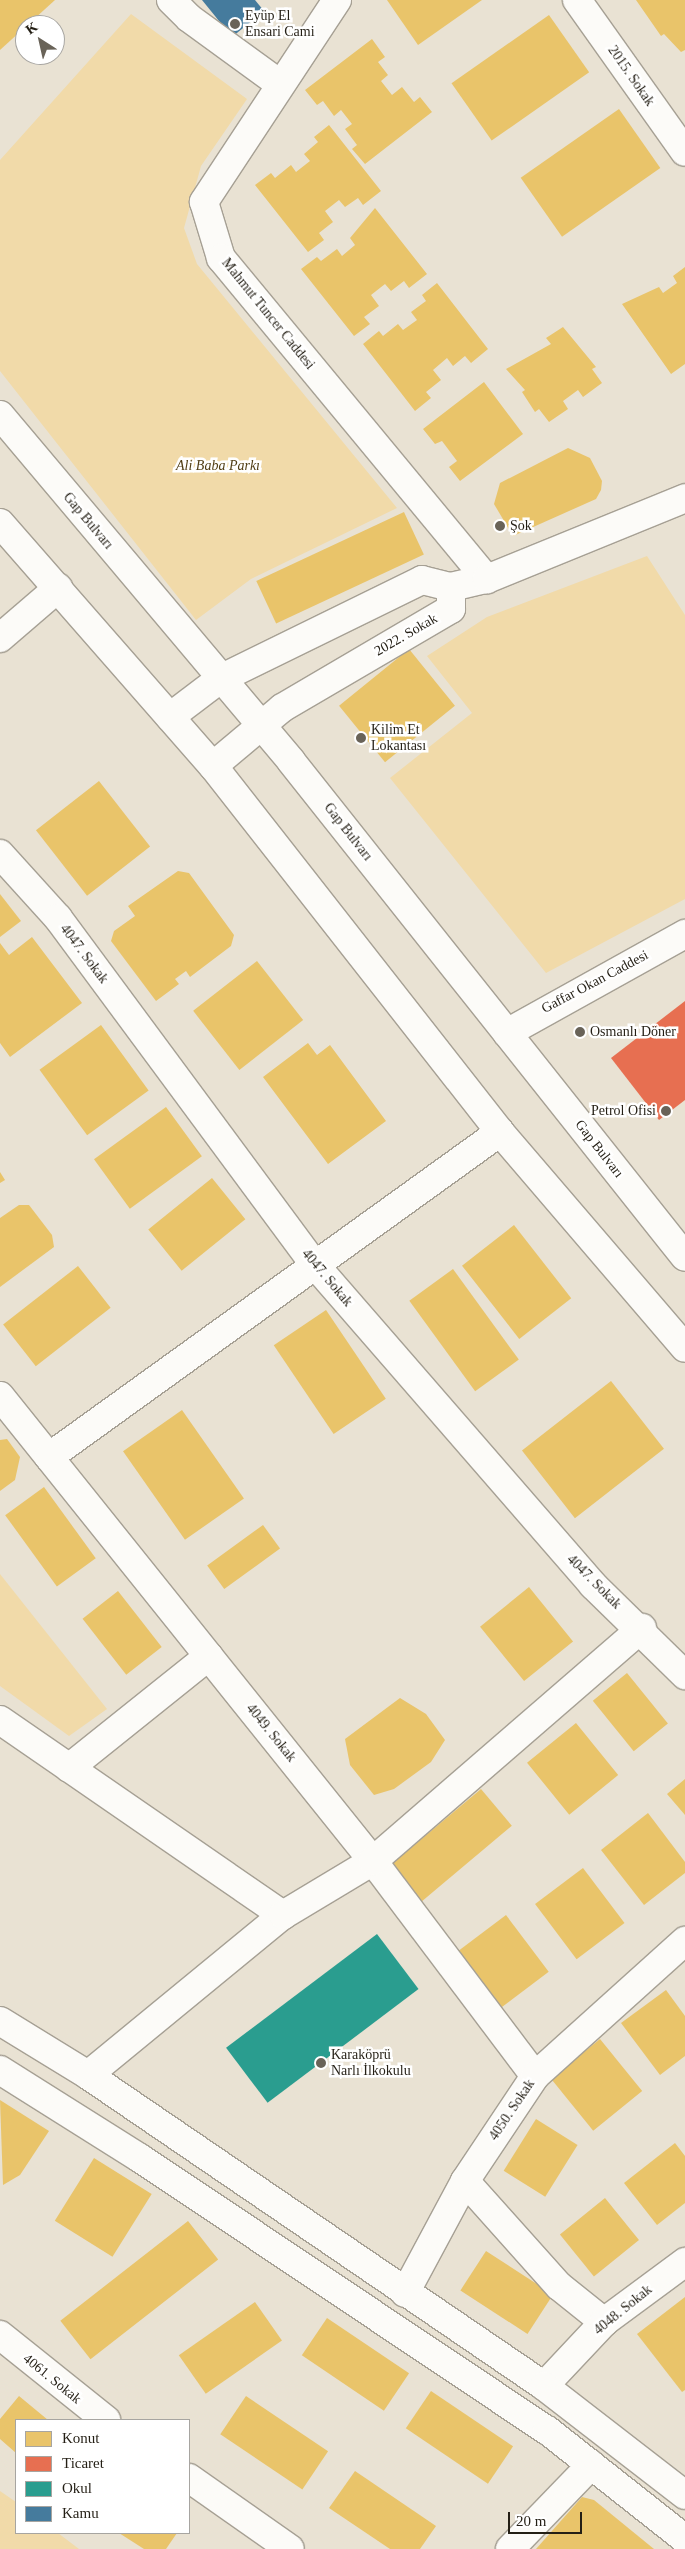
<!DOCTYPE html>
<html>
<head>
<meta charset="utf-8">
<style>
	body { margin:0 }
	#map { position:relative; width:685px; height:2549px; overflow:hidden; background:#e9e2d3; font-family:"Times New Roman",serif }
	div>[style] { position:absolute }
	.green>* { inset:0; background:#f1daa9 }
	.homes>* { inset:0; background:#e9c46a; transform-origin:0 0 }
	.shops>* { inset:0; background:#e76f51 }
	.schools>* { inset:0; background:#2a9d8f; transform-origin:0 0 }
	.public>* { inset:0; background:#457b9d }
	.roads { filter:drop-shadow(1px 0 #a6a094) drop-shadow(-1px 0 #a6a094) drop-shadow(0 1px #a6a094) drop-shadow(0 -1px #a6a094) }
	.minor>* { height:28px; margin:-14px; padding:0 14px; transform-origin:14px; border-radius:14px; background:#fcfbf8 }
	.major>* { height:28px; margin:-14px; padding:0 14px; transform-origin:14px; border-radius:14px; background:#fcfbf8 }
	.highway>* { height:28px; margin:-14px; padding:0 14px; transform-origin:14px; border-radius:14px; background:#fcfbf8 }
	.dots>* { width:14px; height:14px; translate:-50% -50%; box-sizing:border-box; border:2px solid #fff; border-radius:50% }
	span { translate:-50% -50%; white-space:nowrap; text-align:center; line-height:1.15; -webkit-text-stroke:5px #fff; paint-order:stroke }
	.poi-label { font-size:14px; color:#241f15 }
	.left { translate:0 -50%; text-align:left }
	.right { translate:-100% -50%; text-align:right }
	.street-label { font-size:14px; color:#241f15 }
	.park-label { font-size:14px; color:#513e15; font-style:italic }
	.legend { position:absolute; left:15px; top:2419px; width:175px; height:115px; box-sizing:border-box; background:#fff; border:1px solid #a7a5a1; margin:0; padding:6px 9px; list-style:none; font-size:15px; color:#241f15 }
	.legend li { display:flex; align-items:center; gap:10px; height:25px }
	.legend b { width:25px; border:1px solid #a7a5a1 }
	.north { position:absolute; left:15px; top:15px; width:50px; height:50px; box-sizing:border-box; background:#fff; border:1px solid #a7a5a1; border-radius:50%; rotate:325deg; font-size:14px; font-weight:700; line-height:20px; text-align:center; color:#241f15 }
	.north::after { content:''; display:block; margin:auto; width:18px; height:22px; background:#696358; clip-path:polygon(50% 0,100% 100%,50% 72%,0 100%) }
	.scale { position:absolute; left:508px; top:2512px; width:74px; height:22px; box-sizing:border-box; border:2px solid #241f15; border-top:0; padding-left:6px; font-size:15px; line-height:18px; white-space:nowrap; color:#241f15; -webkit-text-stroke:4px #fff; paint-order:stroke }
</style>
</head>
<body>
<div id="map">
	<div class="green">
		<div style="clip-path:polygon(131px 14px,247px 99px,201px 166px,184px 228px,197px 264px,397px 508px,251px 579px,196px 620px,0 371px,0 160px)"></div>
		<div style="clip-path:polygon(647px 556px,685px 615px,685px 899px,546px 973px,390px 778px,472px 713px,427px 656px,487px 617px)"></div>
		<div style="clip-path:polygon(0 1574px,107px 1709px,69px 1736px,0 1686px)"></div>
		<div style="clip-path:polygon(0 2491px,16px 2502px,16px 2533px,58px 2533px,79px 2549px,0 2549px)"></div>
	</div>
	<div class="homes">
		<div style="clip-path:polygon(0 0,55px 0,0 50px)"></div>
		<div style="clip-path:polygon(387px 0,482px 0,418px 45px)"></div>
		<div style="clip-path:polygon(636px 0,685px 0,685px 50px,681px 52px,664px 34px,661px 36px)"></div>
		<div style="left:549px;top:15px;width:70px;height:119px;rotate:55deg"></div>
		<div style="clip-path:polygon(372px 39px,385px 57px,378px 62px,388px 75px,381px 81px,392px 95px,402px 87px,414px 102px,420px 97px,432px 112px,365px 164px,352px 149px,357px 145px,345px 129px,352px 124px,341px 110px,334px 116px,323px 101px,317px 105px,305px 90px)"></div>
		<div style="left:619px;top:109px;width:72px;height:120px;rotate:55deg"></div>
		<div style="clip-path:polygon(329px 125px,381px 191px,363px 205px,358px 198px,345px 207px,339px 200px,325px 211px,333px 222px,319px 233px,324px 240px,308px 252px,255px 185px,271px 173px,275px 178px,291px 165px,296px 172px,310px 161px,304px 154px,318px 142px,314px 137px)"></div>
		<div style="clip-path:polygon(375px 208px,427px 274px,409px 288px,404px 281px,391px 291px,385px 284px,371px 295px,379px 306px,364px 317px,370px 324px,354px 336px,301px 269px,317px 257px,321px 261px,337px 249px,342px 256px,355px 245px,350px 238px)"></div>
		<div style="clip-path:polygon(685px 267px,685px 364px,671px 374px,622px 304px,659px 287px,663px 293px,677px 283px,673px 276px)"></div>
		<div style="clip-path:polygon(437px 283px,488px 349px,471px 363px,465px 356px,453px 366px,447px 358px,433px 370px,441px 380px,426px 392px,431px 398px,415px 411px,363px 344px,379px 331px,383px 336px,398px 324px,403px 330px,417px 320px,411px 312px,426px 301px,422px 295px)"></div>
		<div style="clip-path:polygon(563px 327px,596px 367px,592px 369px,602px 383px,583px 397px,578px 390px,563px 401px,568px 409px,549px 422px,539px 409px,535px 412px,522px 392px,525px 390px,506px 369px,551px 344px,546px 338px)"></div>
		<div style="clip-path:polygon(484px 382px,523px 434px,460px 481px,449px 467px,457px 461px,442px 441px,435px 444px,423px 429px)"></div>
		<div style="clip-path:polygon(568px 448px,590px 458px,602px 481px,601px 490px,596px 499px,513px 536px,494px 504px,500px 483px)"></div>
		<div style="left:404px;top:512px;width:47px;height:163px;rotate:65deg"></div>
		<div style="left:409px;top:649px;width:73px;height:90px;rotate:51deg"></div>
		<div style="left:99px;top:781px;width:83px;height:80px;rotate:52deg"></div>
		<div style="clip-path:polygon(178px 871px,189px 873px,234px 935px,231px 946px,190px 977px,186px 971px,175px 979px,179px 984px,156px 1001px,111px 941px,114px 931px,135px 916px,128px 906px)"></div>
		<div style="clip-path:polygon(0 894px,21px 921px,0 937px)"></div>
		<div style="clip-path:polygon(32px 937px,82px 1003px,10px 1057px,0 1043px,0 943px,9px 955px)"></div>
		<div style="left:257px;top:961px;width:75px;height:81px;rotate:52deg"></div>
		<div style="left:101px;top:1025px;width:81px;height:76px;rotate:54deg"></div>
		<div style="clip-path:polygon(308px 1043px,317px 1055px,330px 1045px,386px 1121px,328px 1164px,263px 1077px)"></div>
		<div style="left:166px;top:1107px;width:61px;height:89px;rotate:54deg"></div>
		<div style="clip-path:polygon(0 1172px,5px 1180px,0 1183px)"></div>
		<div style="left:212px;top:1178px;width:53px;height:82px;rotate:51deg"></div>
		<div style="clip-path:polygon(19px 1205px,29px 1205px,52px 1235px,54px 1247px,0 1287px,0 1218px)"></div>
		<div style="left:514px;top:1225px;width:93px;height:66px;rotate:52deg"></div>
		<div style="left:78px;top:1266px;width:53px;height:95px;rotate:52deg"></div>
		<div style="left:453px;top:1269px;width:112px;height:54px;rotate:54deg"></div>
		<div style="left:326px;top:1310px;width:107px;height:63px;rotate:56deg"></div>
		<div style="left:611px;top:1381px;width:86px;height:113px;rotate:52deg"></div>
		<div style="left:182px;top:1410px;width:108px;height:72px;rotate:55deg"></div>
		<div style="clip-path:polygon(7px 1439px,20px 1457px,15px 1480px,0 1491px,0 1440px)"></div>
		<div style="left:44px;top:1487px;width:88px;height:48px;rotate:54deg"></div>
		<div style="left:263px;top:1525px;width:29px;height:69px;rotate:54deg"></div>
		<div style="left:529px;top:1587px;width:70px;height:63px;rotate:51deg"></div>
		<div style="left:118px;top:1591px;width:71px;height:45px;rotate:52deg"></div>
		<div style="left:627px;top:1673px;width:65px;height:44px;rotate:51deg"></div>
		<div style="clip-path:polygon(400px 1698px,426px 1714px,445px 1740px,431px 1762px,394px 1789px,374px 1795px,350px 1765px,345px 1739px)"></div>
		<div style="left:576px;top:1723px;width:67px;height:63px;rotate:51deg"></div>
		<div style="clip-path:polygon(685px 1779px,685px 1815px,667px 1794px)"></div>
		<div style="left:481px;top:1789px;width:48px;height:124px;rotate:50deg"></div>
		<div style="clip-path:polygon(648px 1813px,685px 1862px,685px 1873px,644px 1905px,601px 1850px)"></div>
		<div style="left:583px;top:1868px;width:69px;height:60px;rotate:53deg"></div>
		<div style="left:506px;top:1915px;width:71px;height:59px;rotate:53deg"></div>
		<div style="clip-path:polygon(666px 1990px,685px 2016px,685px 2056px,660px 2075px,621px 2023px)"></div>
		<div style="left:600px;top:2039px;width:67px;height:63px;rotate:51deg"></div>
		<div style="clip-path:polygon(0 2100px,49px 2131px,20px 2175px,3px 2185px)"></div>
		<div style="left:536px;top:2119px;width:49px;height:61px;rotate:32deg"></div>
		<div style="clip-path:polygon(675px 2143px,685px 2156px,685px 2203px,657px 2225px,624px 2183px)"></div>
		<div style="left:94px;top:2158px;width:68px;height:74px;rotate:32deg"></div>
		<div style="left:605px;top:2198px;width:54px;height:58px;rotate:51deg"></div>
		<div style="left:188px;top:2221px;width:49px;height:162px;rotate:52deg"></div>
		<div style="left:486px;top:2251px;width:80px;height:47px;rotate:33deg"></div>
		<div style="clip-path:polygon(685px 2297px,685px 2390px,682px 2392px,637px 2334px)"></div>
		<div style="left:255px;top:2302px;width:47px;height:93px;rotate:55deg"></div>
		<div style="left:327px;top:2318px;width:99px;height:45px;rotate:34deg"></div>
		<div style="left:431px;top:2391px;width:99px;height:45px;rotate:34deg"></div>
		<div style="clip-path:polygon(19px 2396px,48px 2420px,16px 2420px,16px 2453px,0 2439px,0 2419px)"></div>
		<div style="left:246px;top:2396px;width:99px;height:46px;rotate:34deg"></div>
		<div style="clip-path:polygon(355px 2471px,436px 2526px,420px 2549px,390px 2549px,329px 2508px)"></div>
		<div style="clip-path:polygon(582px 2497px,594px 2500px,654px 2549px,536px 2549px)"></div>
		<div style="clip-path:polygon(119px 2533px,177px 2533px,166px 2549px,144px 2549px)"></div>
	</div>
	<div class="shops">
		<div style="clip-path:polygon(685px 1001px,685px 1100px,659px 1120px,611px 1058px)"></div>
	</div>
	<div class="schools">
		<div style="left:377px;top:1934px;width:69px;height:189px;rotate:53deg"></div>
	</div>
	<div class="public">
		<div style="clip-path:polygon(202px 0,255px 0,264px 11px,232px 37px)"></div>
	</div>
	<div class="roads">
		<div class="minor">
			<div style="left:171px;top:0;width:25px;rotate:45deg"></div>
			<div style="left:189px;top:18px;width:112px;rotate:36deg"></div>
			<div style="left:337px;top:0;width:242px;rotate:123.4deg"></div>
			<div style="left:204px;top:202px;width:59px;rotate:73.1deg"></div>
			<div style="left:221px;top:258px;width:417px;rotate:50.4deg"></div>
			<div style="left:577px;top:0;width:186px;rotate:54.6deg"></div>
			<div style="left:0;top:638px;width:77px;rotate:-40.8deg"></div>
			<div style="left:170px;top:717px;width:63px;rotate:-37.2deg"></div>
			<div style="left:220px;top:679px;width:225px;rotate:-26.1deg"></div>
			<div style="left:422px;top:580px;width:30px;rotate:14deg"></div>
			<div style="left:213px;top:766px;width:90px;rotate:-40deg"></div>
			<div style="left:282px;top:708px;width:196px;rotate:-30.4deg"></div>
			<div style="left:451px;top:609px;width:22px;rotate:-90deg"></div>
			<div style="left:451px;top:587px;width:37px;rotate:-13deg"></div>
			<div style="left:487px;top:579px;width:214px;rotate:-22.2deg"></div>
			<div style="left:0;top:854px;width:86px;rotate:47.8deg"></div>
			<div style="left:58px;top:918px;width:432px;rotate:53.5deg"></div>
			<div style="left:315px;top:1265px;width:424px;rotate:49deg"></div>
			<div style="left:593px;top:1585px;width:129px;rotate:44.4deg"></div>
			<div style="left:507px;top:1033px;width:204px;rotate:-29.1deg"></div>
			<div style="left:0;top:1396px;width:596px;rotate:51.27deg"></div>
			<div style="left:373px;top:1861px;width:269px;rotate:53deg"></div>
			<div style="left:49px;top:1457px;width:556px;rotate:-35.78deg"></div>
			<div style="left:0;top:1720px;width:344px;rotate:34.6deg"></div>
			<div style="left:69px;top:1768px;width:179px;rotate:-38.7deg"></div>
			<div style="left:88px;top:2075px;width:252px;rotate:-39.4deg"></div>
			<div style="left:283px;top:1915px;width:105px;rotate:-31deg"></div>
			<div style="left:373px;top:1861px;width:356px;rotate:-40.9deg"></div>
			<div style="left:465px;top:2181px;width:141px;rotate:48.2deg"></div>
			<div style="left:559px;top:2286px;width:58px;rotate:38.7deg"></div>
			<div style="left:405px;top:2293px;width:127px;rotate:-61.8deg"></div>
			<div style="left:465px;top:2181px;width:126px;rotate:-56.3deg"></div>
			<div style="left:535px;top:2076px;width:202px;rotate:-42deg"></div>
			<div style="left:0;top:2335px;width:136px;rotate:38.7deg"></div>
			<div style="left:544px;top:2386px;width:88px;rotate:-46.8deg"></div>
			<div style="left:604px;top:2322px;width:101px;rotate:-36.5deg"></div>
			<div style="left:189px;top:2478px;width:123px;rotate:35.1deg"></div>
			<div style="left:510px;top:2549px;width:117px;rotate:-46deg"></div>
		</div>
		<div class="major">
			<div style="left:0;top:2021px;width:103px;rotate:31.5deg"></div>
			<div style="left:88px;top:2075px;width:552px;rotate:34.29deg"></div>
			<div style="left:544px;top:2386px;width:178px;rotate:37.7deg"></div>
			<div style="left:0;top:2070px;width:165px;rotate:32.2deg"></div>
			<div style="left:140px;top:2158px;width:490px;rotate:33.8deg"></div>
			<div style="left:547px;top:2430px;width:176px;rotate:38.3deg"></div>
		</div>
		<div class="highway">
			<div style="left:0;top:415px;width:452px;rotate:49.9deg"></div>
			<div style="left:291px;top:761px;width:633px;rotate:51.54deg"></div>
			<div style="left:0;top:523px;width:323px;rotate:48.8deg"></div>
			<div style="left:213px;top:766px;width:465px;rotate:51.9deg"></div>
			<div style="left:500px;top:1132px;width:284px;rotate:49.4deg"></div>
		</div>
	</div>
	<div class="dots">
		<div style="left:235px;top:24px;background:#696358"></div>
		<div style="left:500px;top:526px;background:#696358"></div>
		<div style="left:361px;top:738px;background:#696358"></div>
		<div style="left:580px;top:1032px;background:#696358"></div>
		<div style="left:666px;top:1111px;background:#696358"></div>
		<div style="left:321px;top:2063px;background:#696358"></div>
	</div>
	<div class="poi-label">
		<span class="left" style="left:245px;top:24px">Eyüp El<br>Ensari Cami</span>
		<span class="left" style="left:510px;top:526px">Şok</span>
		<span class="left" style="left:371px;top:738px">Kilim Et<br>Lokantası</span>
		<span class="left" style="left:590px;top:1032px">Osmanlı Döner</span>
		<span class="right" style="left:656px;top:1111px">Petrol Ofisi</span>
		<span class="left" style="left:331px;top:2063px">Karaköprü<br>Narlı İlkokulu</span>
	</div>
	<div class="street-label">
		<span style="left:631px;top:76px;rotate:55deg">2015. Sokak</span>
		<span style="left:268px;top:314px;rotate:51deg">Mahmut Tuncer Caddesi</span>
		<span style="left:88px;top:521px;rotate:50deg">Gap Bulvarı</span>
		<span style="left:406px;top:635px;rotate:-30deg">2022. Sokak</span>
		<span style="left:348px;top:832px;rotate:52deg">Gap Bulvarı</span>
		<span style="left:84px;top:954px;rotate:53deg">4047. Sokak</span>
		<span style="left:595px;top:982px;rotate:-28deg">Gaffar Okan Caddesi</span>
		<span style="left:599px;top:1149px;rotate:52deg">Gap Bulvarı</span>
		<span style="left:327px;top:1278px;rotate:50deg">4047. Sokak</span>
		<span style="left:594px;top:1582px;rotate:45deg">4047. Sokak</span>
		<span style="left:271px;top:1733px;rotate:51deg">4049. Sokak</span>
		<span style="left:512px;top:2110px;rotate:-56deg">4050. Sokak</span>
		<span style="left:623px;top:2310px;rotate:-39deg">4048. Sokak</span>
		<span style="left:52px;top:2379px;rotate:39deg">4061. Sokak</span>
	</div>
	<div class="park-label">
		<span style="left:218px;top:466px">Ali Baba Parkı</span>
	</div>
	<ul class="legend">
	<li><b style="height:14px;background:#e9c46a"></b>Konut</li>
	<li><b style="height:14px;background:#e76f51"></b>Ticaret</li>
	<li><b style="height:14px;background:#2a9d8f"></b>Okul</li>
	<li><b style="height:14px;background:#457b9d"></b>Kamu</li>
	</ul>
	<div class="north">K</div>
	<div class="scale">20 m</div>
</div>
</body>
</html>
